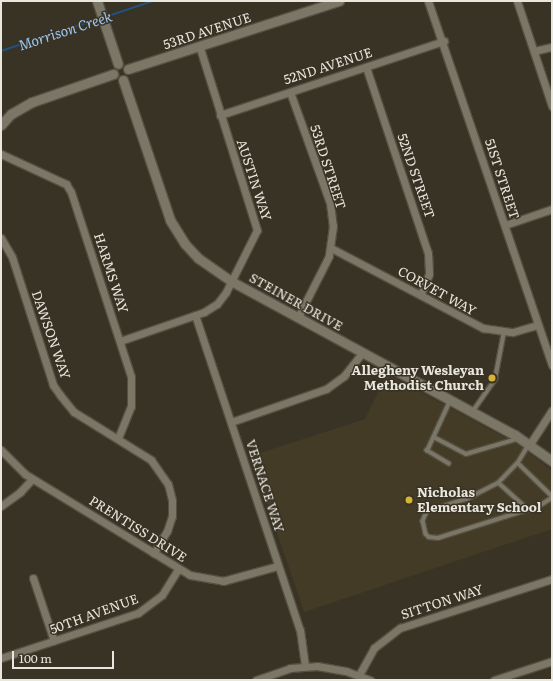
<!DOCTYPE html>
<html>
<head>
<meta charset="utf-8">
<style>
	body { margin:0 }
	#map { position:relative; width:553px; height:681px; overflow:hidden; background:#383325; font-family:Literata,serif }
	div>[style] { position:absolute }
	.built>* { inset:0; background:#433b26 }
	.stream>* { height:2px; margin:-1px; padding:0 1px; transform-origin:1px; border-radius:1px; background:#215181 }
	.roads { filter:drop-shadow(1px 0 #545043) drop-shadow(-1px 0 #545043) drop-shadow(0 1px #545043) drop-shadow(0 -1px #545043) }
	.service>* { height:3.5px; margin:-1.75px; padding:0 1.75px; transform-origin:1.75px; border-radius:1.75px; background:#7c7666 }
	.minor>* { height:7px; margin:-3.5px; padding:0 3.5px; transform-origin:3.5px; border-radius:3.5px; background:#7c7666 }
	.tertiary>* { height:9px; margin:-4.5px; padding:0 4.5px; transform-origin:4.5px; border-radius:4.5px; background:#7c7666 }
	.dots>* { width:11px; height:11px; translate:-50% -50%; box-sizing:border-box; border:2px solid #383325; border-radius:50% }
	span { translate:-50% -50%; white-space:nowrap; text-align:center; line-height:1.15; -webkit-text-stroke:3px #383325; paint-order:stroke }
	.street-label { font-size:13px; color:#e9e6dd }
	.poi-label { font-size:13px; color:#e9e6dd; font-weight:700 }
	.right { translate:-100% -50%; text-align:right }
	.left { translate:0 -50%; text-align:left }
	.water-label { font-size:14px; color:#9dc5f0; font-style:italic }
	.frame { position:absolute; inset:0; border:2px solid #e9e6dd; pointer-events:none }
	.scale { position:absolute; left:12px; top:651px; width:102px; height:18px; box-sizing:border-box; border:2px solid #e9e6dd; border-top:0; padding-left:5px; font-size:12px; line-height:14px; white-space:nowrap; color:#e9e6dd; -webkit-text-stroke:3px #383325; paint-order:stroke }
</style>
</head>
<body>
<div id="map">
	<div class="built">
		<div style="clip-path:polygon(387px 374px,519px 445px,552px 471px,552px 529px,304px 612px,251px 456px,365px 419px)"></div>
	</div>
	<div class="stream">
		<div style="left:105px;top:17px;width:51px;rotate:-18.4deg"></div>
		<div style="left:1px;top:51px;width:105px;rotate:-18.3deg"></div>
	</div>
	<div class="roads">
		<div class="service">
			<div style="left:473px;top:411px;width:39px;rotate:-55deg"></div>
			<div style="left:495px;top:379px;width:48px;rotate:-79.2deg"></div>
			<div style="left:434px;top:437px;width:36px;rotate:28deg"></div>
			<div style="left:466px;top:454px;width:53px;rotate:-16.4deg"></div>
			<div style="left:529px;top:445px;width:21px;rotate:121deg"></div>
			<div style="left:518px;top:463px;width:28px;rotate:134deg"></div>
			<div style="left:499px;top:483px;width:36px;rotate:153deg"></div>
			<div style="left:467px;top:499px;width:42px;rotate:162deg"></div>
			<div style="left:427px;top:512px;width:10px;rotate:114deg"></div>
			<div style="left:423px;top:521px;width:13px;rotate:77deg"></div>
			<div style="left:426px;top:534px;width:4px;rotate:45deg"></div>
			<div style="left:429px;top:537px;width:9px;rotate:6deg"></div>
			<div style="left:438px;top:538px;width:106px;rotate:-17.6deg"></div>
			<div style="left:539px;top:506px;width:15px;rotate:-32deg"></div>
			<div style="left:518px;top:463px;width:47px;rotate:44.1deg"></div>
			<div style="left:449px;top:464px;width:26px;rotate:-149deg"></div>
			<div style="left:427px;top:451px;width:55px;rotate:-65.3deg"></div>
			<div style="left:499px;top:483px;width:39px;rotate:42deg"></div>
		</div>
		<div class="minor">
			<div style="left:428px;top:1px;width:385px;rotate:71.2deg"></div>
			<div style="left:517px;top:1px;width:111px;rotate:71.6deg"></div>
			<div style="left:534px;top:51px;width:18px;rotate:-13deg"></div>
			<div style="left:366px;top:67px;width:196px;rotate:71.6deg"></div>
			<div style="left:428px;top:253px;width:21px;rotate:87deg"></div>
			<div style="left:429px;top:274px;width:22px;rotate:112deg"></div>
			<div style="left:290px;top:92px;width:118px;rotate:70.2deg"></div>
			<div style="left:330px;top:203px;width:23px;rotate:83deg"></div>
			<div style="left:333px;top:226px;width:30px;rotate:98deg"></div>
			<div style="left:329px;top:256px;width:68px;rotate:116.9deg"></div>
			<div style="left:220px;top:115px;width:236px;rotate:-18.3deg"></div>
			<div style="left:1px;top:154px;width:72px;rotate:24.8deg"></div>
			<div style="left:66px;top:184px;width:9px;rotate:58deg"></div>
			<div style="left:71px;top:192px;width:194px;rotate:72deg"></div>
			<div style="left:131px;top:377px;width:29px;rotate:90deg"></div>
			<div style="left:131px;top:406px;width:35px;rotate:112deg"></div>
			<div style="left:505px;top:225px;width:50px;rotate:-18.8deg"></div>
			<div style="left:1px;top:238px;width:22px;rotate:60deg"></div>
			<div style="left:12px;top:257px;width:134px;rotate:72.2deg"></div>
			<div style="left:53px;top:385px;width:12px;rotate:55deg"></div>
			<div style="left:60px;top:395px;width:22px;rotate:51deg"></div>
			<div style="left:74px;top:412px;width:91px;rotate:31.9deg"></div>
			<div style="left:151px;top:460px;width:29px;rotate:55deg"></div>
			<div style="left:168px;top:484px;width:16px;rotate:76deg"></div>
			<div style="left:172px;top:500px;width:16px;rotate:90deg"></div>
			<div style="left:172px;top:516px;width:16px;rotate:108deg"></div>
			<div style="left:167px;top:531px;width:26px;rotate:121deg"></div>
			<div style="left:331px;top:248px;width:172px;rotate:27.8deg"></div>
			<div style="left:483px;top:328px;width:30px;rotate:8deg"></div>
			<div style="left:513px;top:332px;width:25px;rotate:-16deg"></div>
			<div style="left:195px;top:315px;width:332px;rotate:71.6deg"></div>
			<div style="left:300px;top:630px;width:36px;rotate:82deg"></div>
			<div style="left:120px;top:341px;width:89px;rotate:-19deg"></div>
			<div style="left:204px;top:312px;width:15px;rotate:-32deg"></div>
			<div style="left:217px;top:304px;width:15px;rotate:-53deg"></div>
			<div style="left:226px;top:292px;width:69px;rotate:-63.4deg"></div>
			<div style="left:257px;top:230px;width:191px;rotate:-107.4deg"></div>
			<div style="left:231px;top:422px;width:101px;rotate:-19.2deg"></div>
			<div style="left:326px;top:389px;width:22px;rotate:-36deg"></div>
			<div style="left:344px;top:376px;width:29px;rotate:-52deg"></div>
			<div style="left:530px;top:444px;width:40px;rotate:-57.1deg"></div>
			<div style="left:1px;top:450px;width:34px;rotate:45deg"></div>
			<div style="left:25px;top:474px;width:193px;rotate:31.5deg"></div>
			<div style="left:190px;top:575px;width:34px;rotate:10deg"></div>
			<div style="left:223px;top:581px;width:57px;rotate:-15.3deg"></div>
			<div style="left:1px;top:506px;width:24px;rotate:-36deg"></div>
			<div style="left:20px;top:492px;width:18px;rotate:-47deg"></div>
			<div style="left:33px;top:578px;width:66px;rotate:71.6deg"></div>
			<div style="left:1px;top:658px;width:144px;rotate:-18.2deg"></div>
			<div style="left:138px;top:613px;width:30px;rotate:-37deg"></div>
			<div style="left:162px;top:595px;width:31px;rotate:-58deg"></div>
			<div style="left:359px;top:675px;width:31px;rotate:-61deg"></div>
			<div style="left:374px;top:648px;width:33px;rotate:-38deg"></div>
			<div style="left:400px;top:628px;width:160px;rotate:-17.9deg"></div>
			<div style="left:256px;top:680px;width:36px;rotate:-19deg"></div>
			<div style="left:290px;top:668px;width:27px;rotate:-4deg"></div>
			<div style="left:317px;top:666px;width:29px;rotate:10deg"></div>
			<div style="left:346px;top:671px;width:26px;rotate:21deg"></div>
			<div style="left:494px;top:680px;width:61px;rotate:-18.1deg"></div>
		</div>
		<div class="tertiary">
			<div style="left:97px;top:1px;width:66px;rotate:71.6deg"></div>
			<div style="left:128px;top:69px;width:222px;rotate:-17.9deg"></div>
			<div style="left:123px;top:80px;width:148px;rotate:71.4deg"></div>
			<div style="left:170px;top:220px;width:28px;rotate:58deg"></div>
			<div style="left:185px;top:244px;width:19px;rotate:47deg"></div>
			<div style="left:198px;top:258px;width:40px;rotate:34.9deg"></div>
			<div style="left:231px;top:281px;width:323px;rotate:28.5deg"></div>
			<div style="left:515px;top:435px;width:45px;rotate:35.1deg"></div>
			<div style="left:1px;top:125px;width:15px;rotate:-48deg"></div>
			<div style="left:11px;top:114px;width:24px;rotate:-30deg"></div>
			<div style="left:32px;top:102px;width:86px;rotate:-19.1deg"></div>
		</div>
	</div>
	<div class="dots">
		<div style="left:492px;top:378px;background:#d8b434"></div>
		<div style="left:409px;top:500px;background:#d8b434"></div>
	</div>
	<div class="street-label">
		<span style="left:207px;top:31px;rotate:-18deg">53RD AVENUE</span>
		<span style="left:328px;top:66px;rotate:-18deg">52ND AVENUE</span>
		<span style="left:328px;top:167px;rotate:72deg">53RD STREET</span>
		<span style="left:416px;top:176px;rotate:71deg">52ND STREET</span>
		<span style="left:502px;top:179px;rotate:72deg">51ST STREET</span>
		<span style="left:254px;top:180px;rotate:72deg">AUSTIN WAY</span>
		<span style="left:111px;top:273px;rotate:72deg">HARMS WAY</span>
		<span style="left:437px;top:291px;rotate:29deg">CORVET WAY</span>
		<span style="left:296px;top:302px;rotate:29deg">STEINER DRIVE</span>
		<span style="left:51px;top:335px;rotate:71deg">DAWSON WAY</span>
		<span style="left:265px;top:486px;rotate:72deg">VERNACE WAY</span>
		<span style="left:138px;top:529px;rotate:32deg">PRENTISS DRIVE</span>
		<span style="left:442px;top:602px;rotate:-18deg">SITTON WAY</span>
		<span style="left:94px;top:614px;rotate:-20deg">50TH AVENUE</span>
	</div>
	<div class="poi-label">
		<span class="right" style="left:484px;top:378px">Allegheny Wesleyan<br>Methodist Church</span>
		<span class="left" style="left:417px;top:500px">Nicholas<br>Elementary School</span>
	</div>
	<div class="water-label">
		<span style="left:65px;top:30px;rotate:-18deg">Morrison Creek</span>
	</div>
	<div class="frame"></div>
	<div class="scale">100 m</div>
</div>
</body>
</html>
